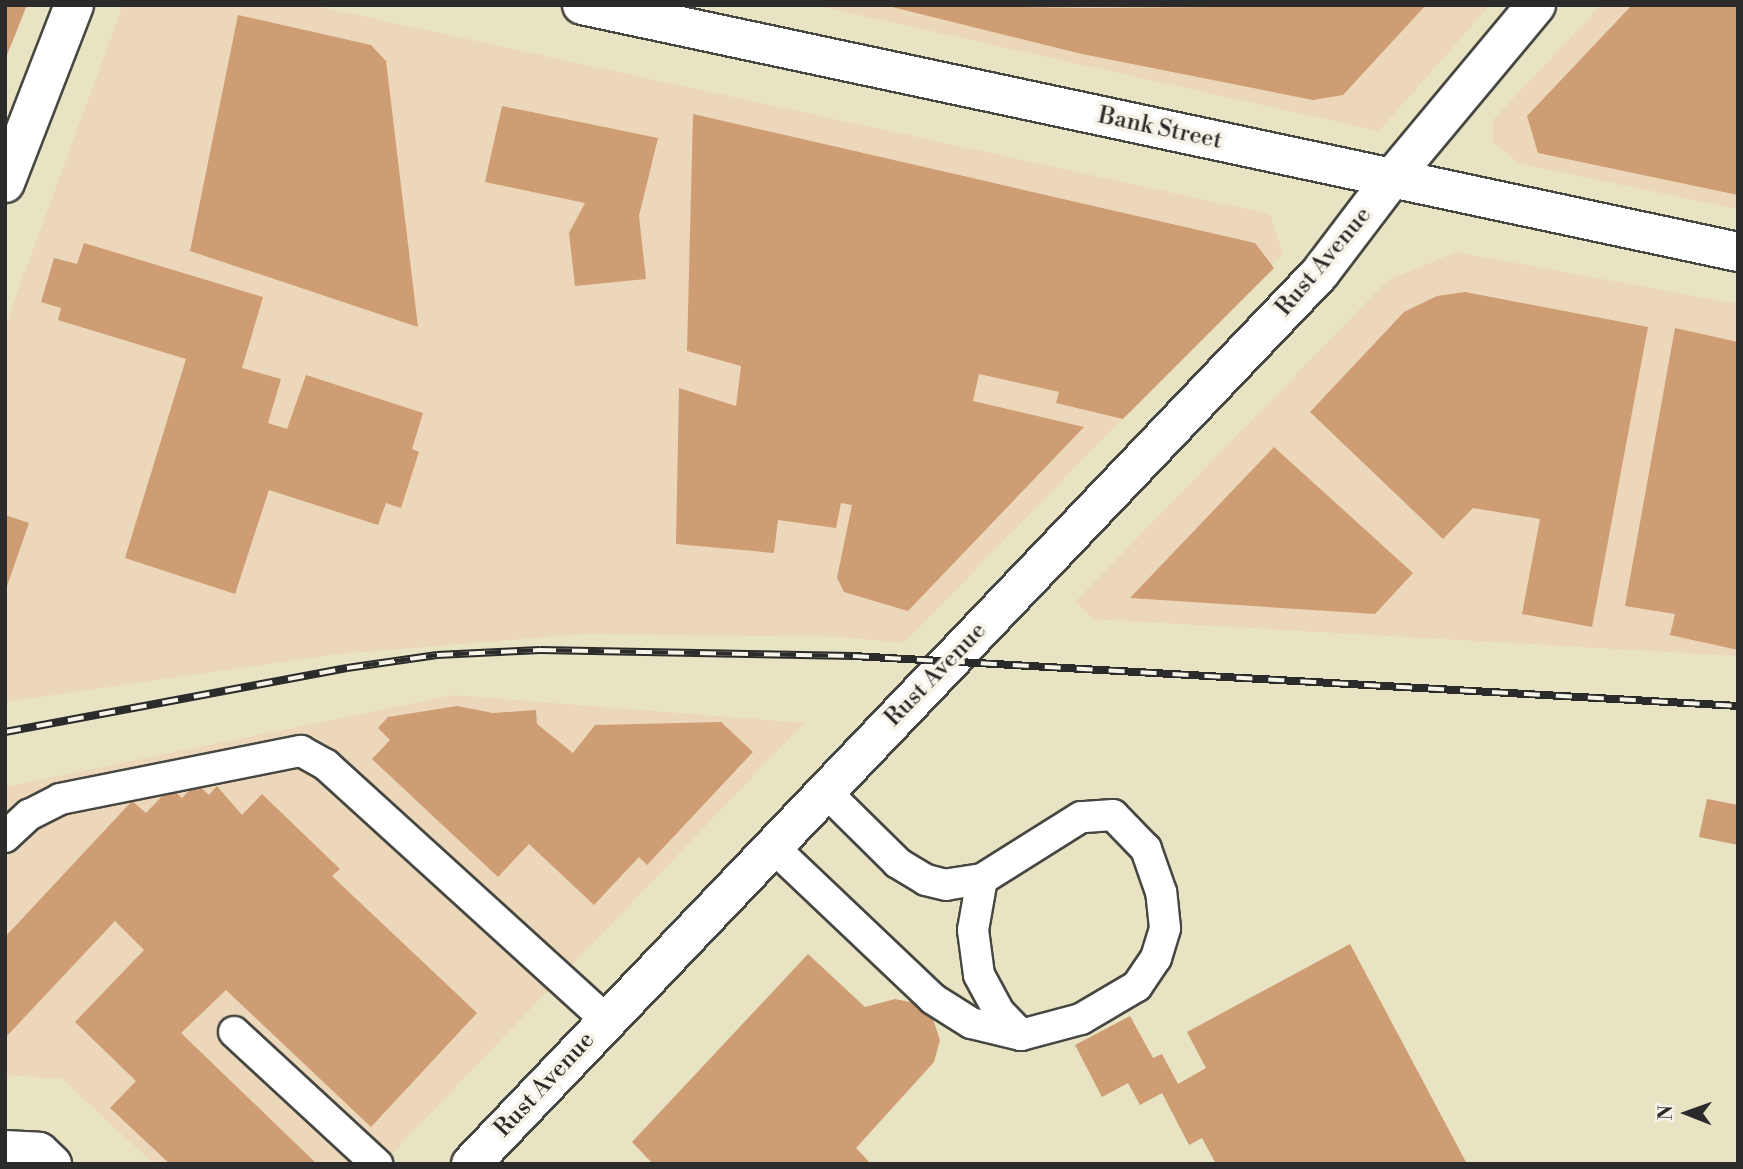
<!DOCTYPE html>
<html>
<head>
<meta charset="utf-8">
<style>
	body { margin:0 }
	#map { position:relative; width:1743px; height:1169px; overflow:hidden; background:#e8e3c2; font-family:"Libre Bodoni",serif }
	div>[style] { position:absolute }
	.built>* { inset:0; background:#edd7bb }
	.building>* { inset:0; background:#ce9d73 }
	.roads { filter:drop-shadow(2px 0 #474742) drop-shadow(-2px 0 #474742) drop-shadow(0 2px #474742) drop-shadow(0 -2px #474742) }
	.lane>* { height:30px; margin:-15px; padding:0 15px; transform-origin:15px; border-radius:15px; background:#fff }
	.street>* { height:38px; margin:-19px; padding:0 19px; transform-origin:19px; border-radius:19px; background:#fff }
	.secondary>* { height:38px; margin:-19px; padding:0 19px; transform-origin:19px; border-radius:19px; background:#fff }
	.rail>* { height:8px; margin-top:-4px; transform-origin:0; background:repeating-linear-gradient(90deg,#f7f3e8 0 16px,#2b2b2b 0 32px); box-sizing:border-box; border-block:2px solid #2b2b2b }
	span { translate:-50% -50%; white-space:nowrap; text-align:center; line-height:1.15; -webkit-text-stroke:7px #f7f3e8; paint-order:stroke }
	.street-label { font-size:24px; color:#2b2b2b }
	.frame { position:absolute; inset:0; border:7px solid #2b2b2b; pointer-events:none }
	.north { position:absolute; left:1652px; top:1078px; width:70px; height:70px; -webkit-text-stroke:5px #f7f3e8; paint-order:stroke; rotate:271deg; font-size:19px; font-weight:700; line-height:28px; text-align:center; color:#2b2b2b }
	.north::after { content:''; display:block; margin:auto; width:24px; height:32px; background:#2b2b2b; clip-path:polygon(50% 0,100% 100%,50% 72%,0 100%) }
</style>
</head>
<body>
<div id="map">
	<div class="built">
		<div style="clip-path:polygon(123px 5px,311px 5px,1270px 214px,1283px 254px,904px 643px,842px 637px,585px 634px,338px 654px,5px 702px,5px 326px)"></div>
		<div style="clip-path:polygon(814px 5px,1490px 5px,1379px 131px)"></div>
		<div style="clip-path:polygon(1601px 5px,1738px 5px,1738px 209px,1520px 164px,1493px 143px,1493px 120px)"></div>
		<div style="clip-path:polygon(1456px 252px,1738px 304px,1738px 656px,1093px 619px,1075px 602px,1388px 280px)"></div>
		<div style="clip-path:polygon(453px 695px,804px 723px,382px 1164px,154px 1164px,62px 1079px,5px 1075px,5px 787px)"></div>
	</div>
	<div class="building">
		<div style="clip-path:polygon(5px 5px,27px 5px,5px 60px)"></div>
		<div style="clip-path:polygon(884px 5px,1094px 8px,1426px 5px,1343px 95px,1313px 100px,1082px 54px)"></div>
		<div style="clip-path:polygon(1632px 5px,1738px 5px,1738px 195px,1538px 153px,1527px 116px)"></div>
		<div style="clip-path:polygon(238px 15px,371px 45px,386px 61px,418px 327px,190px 251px)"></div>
		<div style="clip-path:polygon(502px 106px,658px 138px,639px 216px,646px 279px,575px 286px,569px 233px,585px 203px,485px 182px)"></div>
		<div style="clip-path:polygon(693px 114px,1255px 243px,1274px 268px,1123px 419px,1056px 403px,1059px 392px,979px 374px,973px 401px,1084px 427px,908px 611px,844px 592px,837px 578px,852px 505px,841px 503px,836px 528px,778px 520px,774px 553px,676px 544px,679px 388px,736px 406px,741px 366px,687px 351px)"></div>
		<div style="clip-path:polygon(84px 243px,263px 297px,242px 368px,281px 379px,268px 423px,287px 429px,306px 375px,423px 413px,412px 449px,419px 452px,401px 508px,386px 503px,378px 525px,269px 490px,235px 594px,125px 558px,186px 359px,58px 320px,61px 308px,41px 302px,54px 258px,77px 264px)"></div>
		<div style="clip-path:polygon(1465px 292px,1648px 327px,1592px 627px,1522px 614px,1540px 519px,1473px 508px,1443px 539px,1310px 412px,1404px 312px,1437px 296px)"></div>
		<div style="clip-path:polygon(1675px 328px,1738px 342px,1738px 650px,1670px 635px,1675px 614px,1625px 606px)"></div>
		<div style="clip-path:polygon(1274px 447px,1413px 573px,1375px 614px,1130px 598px)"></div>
		<div style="clip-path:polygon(5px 515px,29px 523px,6px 589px,5px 589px)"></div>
		<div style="clip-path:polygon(457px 706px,493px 713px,536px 710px,537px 724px,573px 753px,595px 725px,721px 722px,753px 752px,647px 865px,639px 857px,594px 905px,529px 844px,498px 877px,372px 759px,390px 740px,378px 728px,388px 717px)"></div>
		<div style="clip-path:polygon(196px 783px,209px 795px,217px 786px,242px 815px,262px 794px,340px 869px,332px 876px,477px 1013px,371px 1127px,226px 990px,181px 1033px,317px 1164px,170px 1164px,110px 1108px,136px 1081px,75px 1022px,144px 950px,115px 921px,5px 1038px,5px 937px,132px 801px,146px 813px,171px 787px,182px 798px)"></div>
		<div style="clip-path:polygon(1707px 799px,1738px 805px,1738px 845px,1699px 837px)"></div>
		<div style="clip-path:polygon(1350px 944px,1467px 1164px,1216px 1164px,1202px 1138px,1189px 1145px,1162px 1093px,1140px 1105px,1128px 1083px,1102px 1097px,1075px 1045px,1130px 1016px,1153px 1058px,1162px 1054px,1178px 1084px,1206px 1068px,1187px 1032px)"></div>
		<div style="clip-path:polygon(808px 954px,865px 1007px,895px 999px,915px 1003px,933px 1019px,940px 1040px,934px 1062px,856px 1148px,871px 1164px,653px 1164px,632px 1142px)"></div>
	</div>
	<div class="roads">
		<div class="lane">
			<div style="left:5px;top:837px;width:33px;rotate:-43deg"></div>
			<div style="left:29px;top:815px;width:35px;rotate:-27deg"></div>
			<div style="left:60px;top:799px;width:246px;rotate:-11.3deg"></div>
			<div style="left:301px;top:751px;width:29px;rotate:29deg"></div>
			<div style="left:326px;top:765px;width:379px;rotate:42.3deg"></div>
			<div style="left:772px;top:846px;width:222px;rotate:43.5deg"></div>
			<div style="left:933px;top:999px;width:45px;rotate:32.3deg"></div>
			<div style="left:971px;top:1023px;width:51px;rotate:13.5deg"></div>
			<div style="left:1021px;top:1035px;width:62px;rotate:-14.9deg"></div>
			<div style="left:1081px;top:1019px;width:65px;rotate:-30.5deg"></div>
			<div style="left:1137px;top:986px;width:34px;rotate:-56deg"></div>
			<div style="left:1156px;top:958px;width:31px;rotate:-73deg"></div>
			<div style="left:1165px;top:928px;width:36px;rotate:-96deg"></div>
			<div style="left:1161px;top:892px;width:46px;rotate:-109.2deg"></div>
			<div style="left:1146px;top:849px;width:47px;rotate:-134.1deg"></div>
			<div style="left:1113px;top:815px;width:32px;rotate:176deg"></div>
			<div style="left:1081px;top:817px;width:117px;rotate:147.9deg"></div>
			<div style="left:982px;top:879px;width:36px;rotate:171deg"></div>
			<div style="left:946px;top:885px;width:21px;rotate:-166deg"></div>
			<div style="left:926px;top:880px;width:33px;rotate:-149deg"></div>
			<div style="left:898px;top:863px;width:103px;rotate:-135.4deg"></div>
			<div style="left:982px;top:879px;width:52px;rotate:100deg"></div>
			<div style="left:973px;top:930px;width:45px;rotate:82.4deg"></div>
			<div style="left:979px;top:975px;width:42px;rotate:61.6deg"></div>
			<div style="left:999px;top:1012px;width:32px;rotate:46deg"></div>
			<div style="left:234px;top:1032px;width:195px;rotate:42.7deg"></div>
		</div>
		<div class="street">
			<div style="left:5px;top:183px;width:191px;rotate:-68.8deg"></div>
			<div style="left:5px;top:1150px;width:34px;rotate:3deg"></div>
			<div style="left:39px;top:1152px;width:18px;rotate:43deg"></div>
		</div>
		<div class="secondary">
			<div style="left:582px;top:5px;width:1182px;rotate:12.06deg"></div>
			<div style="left:471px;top:1164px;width:1231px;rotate:-46.38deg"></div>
			<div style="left:1320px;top:273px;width:119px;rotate:-52.8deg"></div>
			<div style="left:1392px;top:178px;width:225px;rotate:-50.2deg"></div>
		</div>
	</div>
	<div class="rail">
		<div style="left:5px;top:732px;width:348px;rotate:-10.6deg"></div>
		<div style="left:347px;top:668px;width:91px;rotate:-8.2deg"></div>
		<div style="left:437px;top:655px;width:103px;rotate:-2.8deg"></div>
		<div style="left:540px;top:650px;width:313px;rotate:1.1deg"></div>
		<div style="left:853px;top:656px;width:886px;rotate:3.23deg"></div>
	</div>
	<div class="street-label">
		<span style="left:1160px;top:129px;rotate:12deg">Bank Street</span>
		<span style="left:1324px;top:262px;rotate:-50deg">Rust Avenue</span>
		<span style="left:936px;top:675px;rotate:-46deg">Rust Avenue</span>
		<span style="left:545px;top:1085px;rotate:-47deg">Rust Avenue</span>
	</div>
	<div class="frame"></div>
	<div class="north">N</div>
</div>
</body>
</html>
